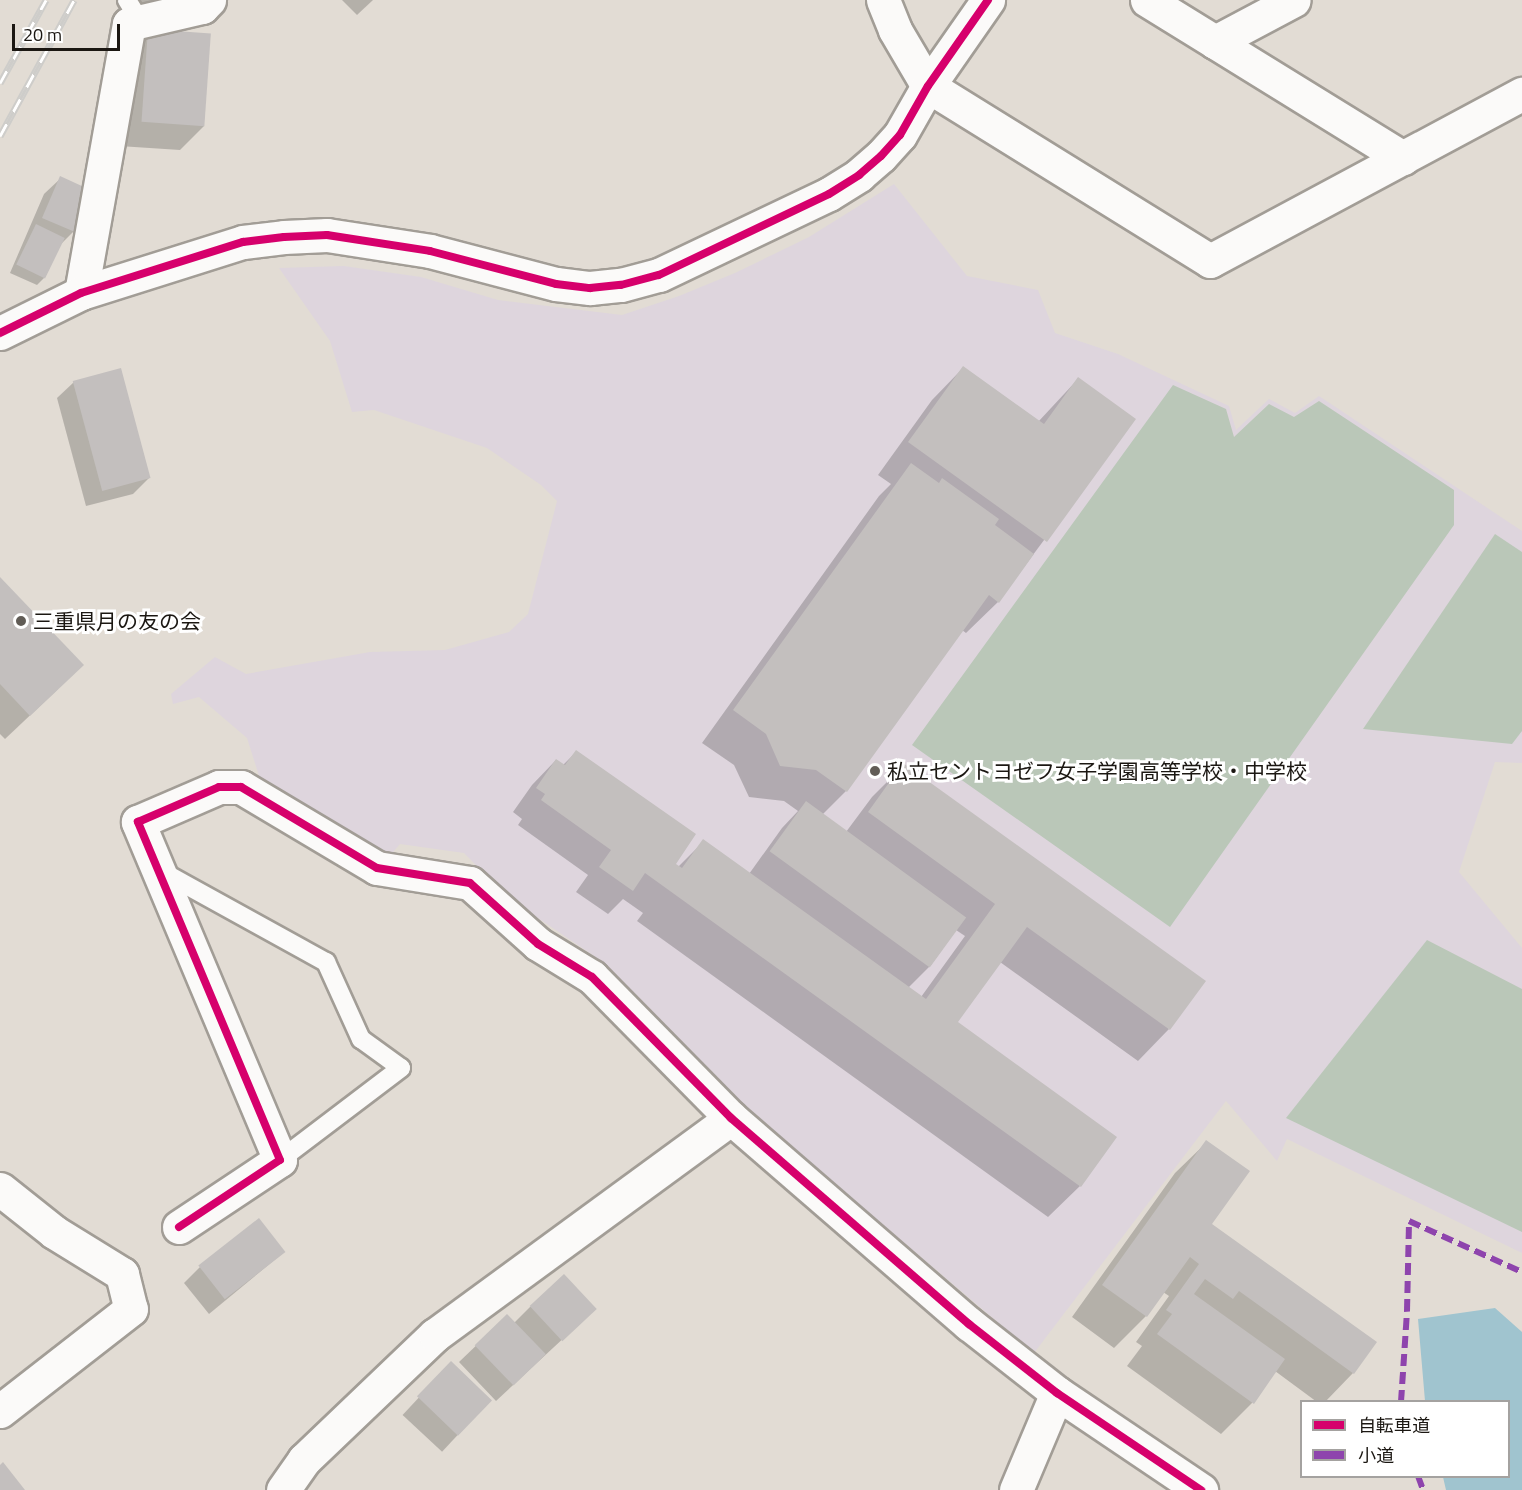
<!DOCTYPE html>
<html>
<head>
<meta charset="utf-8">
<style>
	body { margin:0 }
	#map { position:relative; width:1522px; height:1490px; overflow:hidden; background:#e2dcd4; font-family:"Titillium Web","Noto Sans JP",sans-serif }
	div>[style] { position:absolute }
	.education>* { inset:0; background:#ded5dd }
	.green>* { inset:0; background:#bac7b8 }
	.water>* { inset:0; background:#a0c4cf }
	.shadow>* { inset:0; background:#0003; transform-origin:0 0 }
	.building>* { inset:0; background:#c3bfbe; transform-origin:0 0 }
	.roads { filter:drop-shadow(2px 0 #a29d96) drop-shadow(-2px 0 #a29d96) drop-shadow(0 2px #a29d96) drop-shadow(0 -2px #a29d96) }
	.service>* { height:18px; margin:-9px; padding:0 9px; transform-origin:9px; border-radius:9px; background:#fbfaf9 }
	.minor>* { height:33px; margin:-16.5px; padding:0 16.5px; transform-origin:16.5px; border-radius:16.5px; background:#fbfaf9 }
	.rail>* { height:7px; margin-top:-3.5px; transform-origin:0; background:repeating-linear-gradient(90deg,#fff 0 14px,#cecdca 0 28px); box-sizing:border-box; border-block:2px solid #cecdca }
	.quiet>* { height:6px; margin-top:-3px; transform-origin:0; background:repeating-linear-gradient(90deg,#8e44ad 0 12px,transparent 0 18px) }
	.cycleway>* { height:8px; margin:-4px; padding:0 4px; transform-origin:4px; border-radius:4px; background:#d6006c }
	.dots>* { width:16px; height:16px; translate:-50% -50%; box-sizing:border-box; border:3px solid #fff; border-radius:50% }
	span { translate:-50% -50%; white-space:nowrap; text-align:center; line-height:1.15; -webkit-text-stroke:6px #fff; paint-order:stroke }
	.poi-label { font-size:21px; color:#1b1712 }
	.left { translate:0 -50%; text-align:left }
	.legend { position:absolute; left:1300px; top:1400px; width:210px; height:78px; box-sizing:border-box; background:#fff; border:2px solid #a4a2a0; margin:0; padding:8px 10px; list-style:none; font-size:18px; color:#1b1712 }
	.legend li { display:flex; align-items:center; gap:12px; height:30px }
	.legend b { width:30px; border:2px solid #a4a2a0 }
	.scale { position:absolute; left:12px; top:24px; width:108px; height:27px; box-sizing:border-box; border:3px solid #1b1712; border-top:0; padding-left:8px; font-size:18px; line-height:21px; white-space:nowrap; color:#1b1712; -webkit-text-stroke:4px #fff; paint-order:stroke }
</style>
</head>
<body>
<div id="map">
	<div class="education">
		<div style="clip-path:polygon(894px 184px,967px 276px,1038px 290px,1055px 333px,1118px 354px,1229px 406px,1236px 430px,1269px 399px,1295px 413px,1319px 396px,1522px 531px,1522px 763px,1495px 762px,1459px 872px,1522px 948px,1522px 1253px,1287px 1139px,1277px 1161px,1226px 1101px,1034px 1353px,751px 1113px,597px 958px,507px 897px,464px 853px,400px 844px,388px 858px,260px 779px,247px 738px,199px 697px,173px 704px,171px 694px,215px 657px,246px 674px,370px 652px,445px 650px,509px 632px,528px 614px,557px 501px,541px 485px,487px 448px,374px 410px,352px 412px,330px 341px,279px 268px,344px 266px,421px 277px,498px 300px,622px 315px,679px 296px,735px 273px,809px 237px)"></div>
	</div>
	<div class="green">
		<div style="clip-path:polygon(1173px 385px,1226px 409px,1234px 437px,1269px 404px,1294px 417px,1319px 401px,1454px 490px,1454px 525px,1170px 927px,912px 745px)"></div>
		<div style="clip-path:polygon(1495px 534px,1522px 552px,1522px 731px,1512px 744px,1363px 729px)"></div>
		<div style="clip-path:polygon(1427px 940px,1522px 989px,1522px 1232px,1286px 1118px)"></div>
	</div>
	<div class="water">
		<div style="clip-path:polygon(1495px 1308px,1522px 1332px,1522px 1490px,1446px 1490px,1443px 1477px,1508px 1476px,1508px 1402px,1425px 1401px,1418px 1319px)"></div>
	</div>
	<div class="shadow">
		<div style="clip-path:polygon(134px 0,183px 0,149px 15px)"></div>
		<div style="clip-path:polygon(342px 0,373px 0,357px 15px)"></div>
		<div style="clip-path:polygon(149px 30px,204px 126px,180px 150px,119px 146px,125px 54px)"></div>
		<div style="clip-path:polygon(61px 178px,74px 231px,60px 245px,45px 277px,37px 285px,10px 273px,44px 194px)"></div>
		<div style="clip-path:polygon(evenodd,963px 368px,1038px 422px,1078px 379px,1134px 419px,998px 602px,966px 633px,962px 630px,846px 791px,822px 815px,846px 832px,872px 797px,904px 765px,1169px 1029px,1138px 1061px,1000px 962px,956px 1022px,1080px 1186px,1048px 1217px,637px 921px,643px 913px,623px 899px,608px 914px,576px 892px,588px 875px,518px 825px,522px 819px,513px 812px,532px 785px,556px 760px,563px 765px,576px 752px,674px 864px,678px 867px,704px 841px,749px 874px,782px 828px,798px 811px,784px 801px,749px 797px,734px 765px,702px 743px,879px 496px,891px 484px,878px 475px,932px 400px,963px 368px,956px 930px,965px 936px,921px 997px,908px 988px,931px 965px,956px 930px)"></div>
		<div style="clip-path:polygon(74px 382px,149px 478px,133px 494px,86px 506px,57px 398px)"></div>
		<div style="clip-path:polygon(0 579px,58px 689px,5px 739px,0 734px)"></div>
		<div style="clip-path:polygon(1207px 1142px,1210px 1224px,1375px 1343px,1353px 1373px,1325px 1402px,1317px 1402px,1275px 1371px,1252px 1403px,1221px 1434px,1127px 1366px,1142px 1346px,1136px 1342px,1169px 1296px,1163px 1292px,1146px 1316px,1114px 1348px,1072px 1317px,1175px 1173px)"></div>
		<div style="clip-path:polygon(284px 1252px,209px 1314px,184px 1283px,200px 1267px)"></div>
		<div style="clip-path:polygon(530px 1307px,595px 1309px,496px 1401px,459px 1362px,507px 1316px,514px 1323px)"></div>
		<div style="left:451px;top:1363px;width:54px;height:71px;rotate:43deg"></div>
	</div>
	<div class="building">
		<div style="left:148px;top:29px;width:63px;height:93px;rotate:4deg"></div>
		<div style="clip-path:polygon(60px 176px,84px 187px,89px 200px,75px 232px,42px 218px)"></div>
		<div style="left:36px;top:224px;width:32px;height:45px;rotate:26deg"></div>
		<div style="clip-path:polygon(963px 366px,1044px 424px,1078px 377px,1136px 419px,1047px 542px,908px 442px)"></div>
		<div style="left:121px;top:368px;width:114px;height:50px;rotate:75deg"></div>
		<div style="clip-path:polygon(911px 463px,939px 483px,942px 478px,999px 519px,995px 525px,1034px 554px,999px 603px,989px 595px,847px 792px,816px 770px,780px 766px,766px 734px,733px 710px)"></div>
		<div style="clip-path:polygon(0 577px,84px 665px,30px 716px,0 684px)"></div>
		<div style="clip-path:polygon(576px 750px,696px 834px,676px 864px,682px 868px,703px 839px,926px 999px,995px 904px,868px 812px,903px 763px,1206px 981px,1170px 1030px,1027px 927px,958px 1022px,1117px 1137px,1081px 1187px,645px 873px,633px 891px,599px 867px,611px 850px,541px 800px,545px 794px,536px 788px,556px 759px,565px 765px)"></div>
		<div style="left:806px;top:801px;width:198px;height:62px;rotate:36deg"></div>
		<div style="clip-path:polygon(1206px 1140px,1250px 1171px,1212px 1224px,1377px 1342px,1354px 1374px,1239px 1291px,1233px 1299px,1205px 1279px,1194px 1294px,1285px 1359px,1254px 1404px,1157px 1334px,1172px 1314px,1166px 1310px,1199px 1264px,1190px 1257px,1147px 1317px,1102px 1285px)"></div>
		<div style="left:259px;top:1218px;width:43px;height:77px;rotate:52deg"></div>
		<div style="left:564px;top:1274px;width:48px;height:47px;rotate:47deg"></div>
		<div style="left:507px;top:1314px;width:56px;height:45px;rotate:46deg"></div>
		<div style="left:451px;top:1361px;width:57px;height:49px;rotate:44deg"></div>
		<div style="clip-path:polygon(3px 1462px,25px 1490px,0 1490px,0 1465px)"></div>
	</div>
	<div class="roads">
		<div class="service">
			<div style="left:127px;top:0;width:25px;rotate:58deg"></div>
			<div style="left:159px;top:870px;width:191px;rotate:28.9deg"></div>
			<div style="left:326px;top:962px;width:85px;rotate:65.6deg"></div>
			<div style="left:361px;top:1039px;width:49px;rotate:35.9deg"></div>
			<div style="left:401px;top:1068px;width:152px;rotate:142.8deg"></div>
		</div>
		<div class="minor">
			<div style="left:883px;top:0;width:32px;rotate:68deg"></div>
			<div style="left:895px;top:30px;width:65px;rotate:59.5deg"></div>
			<div style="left:928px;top:86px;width:332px;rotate:31.8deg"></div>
			<div style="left:1210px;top:261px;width:354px;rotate:-28.2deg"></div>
			<div style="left:1147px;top:0;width:80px;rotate:31.7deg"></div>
			<div style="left:1215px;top:42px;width:89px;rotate:-28deg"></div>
			<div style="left:1215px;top:42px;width:221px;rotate:31.7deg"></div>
			<div style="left:81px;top:293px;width:273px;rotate:-79.9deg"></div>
			<div style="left:129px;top:24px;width:75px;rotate:-13.1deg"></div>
			<div style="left:202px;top:7px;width:10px;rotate:-45deg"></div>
			<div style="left:0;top:333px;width:90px;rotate:-26.3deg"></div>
			<div style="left:81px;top:293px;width:170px;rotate:-17.5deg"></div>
			<div style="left:243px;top:242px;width:41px;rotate:-7deg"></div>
			<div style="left:284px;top:237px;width:43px;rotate:-2.7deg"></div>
			<div style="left:327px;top:235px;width:104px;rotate:8.8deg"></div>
			<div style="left:430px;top:251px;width:130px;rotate:14.7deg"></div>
			<div style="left:556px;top:284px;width:34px;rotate:7deg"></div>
			<div style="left:590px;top:288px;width:31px;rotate:-6deg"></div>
			<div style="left:621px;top:285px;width:39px;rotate:-15deg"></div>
			<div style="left:659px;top:275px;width:188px;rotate:-25.5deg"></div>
			<div style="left:829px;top:194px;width:36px;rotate:-32deg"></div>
			<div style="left:859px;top:175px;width:29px;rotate:-41deg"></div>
			<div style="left:881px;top:156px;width:28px;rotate:-48deg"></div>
			<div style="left:900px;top:135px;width:56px;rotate:-60.3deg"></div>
			<div style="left:928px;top:86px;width:105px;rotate:-55.1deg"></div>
			<div style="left:0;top:1189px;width:69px;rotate:38.5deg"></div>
			<div style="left:54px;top:1232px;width:80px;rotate:31.7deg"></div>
			<div style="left:122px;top:1274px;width:36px;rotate:76deg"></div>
			<div style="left:131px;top:1309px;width:166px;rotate:142.1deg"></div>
			<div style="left:179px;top:1227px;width:121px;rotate:-33.6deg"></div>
			<div style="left:280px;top:1160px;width:367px;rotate:-112.8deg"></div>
			<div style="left:138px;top:822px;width:88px;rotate:-23.4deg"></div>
			<div style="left:219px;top:787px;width:22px"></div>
			<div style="left:241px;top:787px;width:158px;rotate:30.8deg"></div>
			<div style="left:377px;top:868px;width:94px;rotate:9.2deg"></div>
			<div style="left:470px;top:883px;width:91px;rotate:41.9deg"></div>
			<div style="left:538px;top:944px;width:63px;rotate:31.4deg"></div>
			<div style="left:592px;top:977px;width:198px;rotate:45.4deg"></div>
			<div style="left:731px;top:1118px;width:315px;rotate:40.9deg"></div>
			<div style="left:969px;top:1324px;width:112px;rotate:38.1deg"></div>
			<div style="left:1057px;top:1393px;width:174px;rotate:34deg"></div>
			<div style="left:283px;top:1490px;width:37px;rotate:-55deg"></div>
			<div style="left:304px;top:1460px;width:181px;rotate:-43.7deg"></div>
			<div style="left:435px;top:1335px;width:367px;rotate:-36.2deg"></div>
			<div style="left:1016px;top:1490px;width:105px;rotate:-67.1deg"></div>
		</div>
	</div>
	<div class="rail">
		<div style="left:0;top:83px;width:95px;rotate:-61deg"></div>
		<div style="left:0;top:136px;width:155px;rotate:-61.4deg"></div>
	</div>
	<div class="quiet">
		<div style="left:1401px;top:1402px;width:91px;rotate:-86.2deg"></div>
		<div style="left:1407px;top:1311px;width:90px;rotate:-88.7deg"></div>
		<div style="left:1409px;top:1221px;width:124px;rotate:24.3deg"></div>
		<div style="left:1418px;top:1476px;width:15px;rotate:70deg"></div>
	</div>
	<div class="cycleway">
		<div style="left:0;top:333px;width:90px;rotate:-26.3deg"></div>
		<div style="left:81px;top:293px;width:170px;rotate:-17.5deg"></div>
		<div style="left:243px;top:242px;width:41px;rotate:-7deg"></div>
		<div style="left:284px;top:237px;width:43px;rotate:-2.7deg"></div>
		<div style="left:327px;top:235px;width:104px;rotate:8.8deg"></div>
		<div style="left:430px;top:251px;width:130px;rotate:14.7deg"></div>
		<div style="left:556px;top:284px;width:34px;rotate:7deg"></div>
		<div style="left:590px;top:288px;width:31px;rotate:-6deg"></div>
		<div style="left:621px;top:285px;width:39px;rotate:-15deg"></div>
		<div style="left:659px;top:275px;width:188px;rotate:-25.5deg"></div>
		<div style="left:829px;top:194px;width:36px;rotate:-32deg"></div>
		<div style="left:859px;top:175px;width:29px;rotate:-41deg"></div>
		<div style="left:881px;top:156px;width:28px;rotate:-48deg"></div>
		<div style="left:900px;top:135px;width:56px;rotate:-60.3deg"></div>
		<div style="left:928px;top:86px;width:105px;rotate:-55.1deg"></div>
		<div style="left:179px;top:1227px;width:121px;rotate:-33.6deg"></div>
		<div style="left:280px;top:1160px;width:367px;rotate:-112.8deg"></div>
		<div style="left:138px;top:822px;width:88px;rotate:-23.4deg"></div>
		<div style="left:219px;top:787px;width:22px"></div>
		<div style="left:241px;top:787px;width:158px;rotate:30.8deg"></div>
		<div style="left:377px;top:868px;width:94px;rotate:9.2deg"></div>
		<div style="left:470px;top:883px;width:91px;rotate:41.9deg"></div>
		<div style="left:538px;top:944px;width:63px;rotate:31.4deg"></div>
		<div style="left:592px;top:977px;width:198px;rotate:45.4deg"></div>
		<div style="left:731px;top:1118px;width:315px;rotate:40.9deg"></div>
		<div style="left:969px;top:1324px;width:112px;rotate:38.1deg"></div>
		<div style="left:1057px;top:1393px;width:174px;rotate:34deg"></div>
	</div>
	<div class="dots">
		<div style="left:21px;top:621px;background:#615c56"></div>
		<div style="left:875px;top:771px;background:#615c56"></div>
	</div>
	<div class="poi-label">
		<span class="left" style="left:33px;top:621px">三重県月の友の会</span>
		<span class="left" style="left:887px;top:771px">私立セントヨゼフ女子学園高等学校・中学校</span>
	</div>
	<ul class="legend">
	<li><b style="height:8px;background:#d6006c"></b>自転車道</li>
	<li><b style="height:8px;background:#8e44ad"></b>小道</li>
	</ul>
	<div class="scale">20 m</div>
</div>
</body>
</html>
